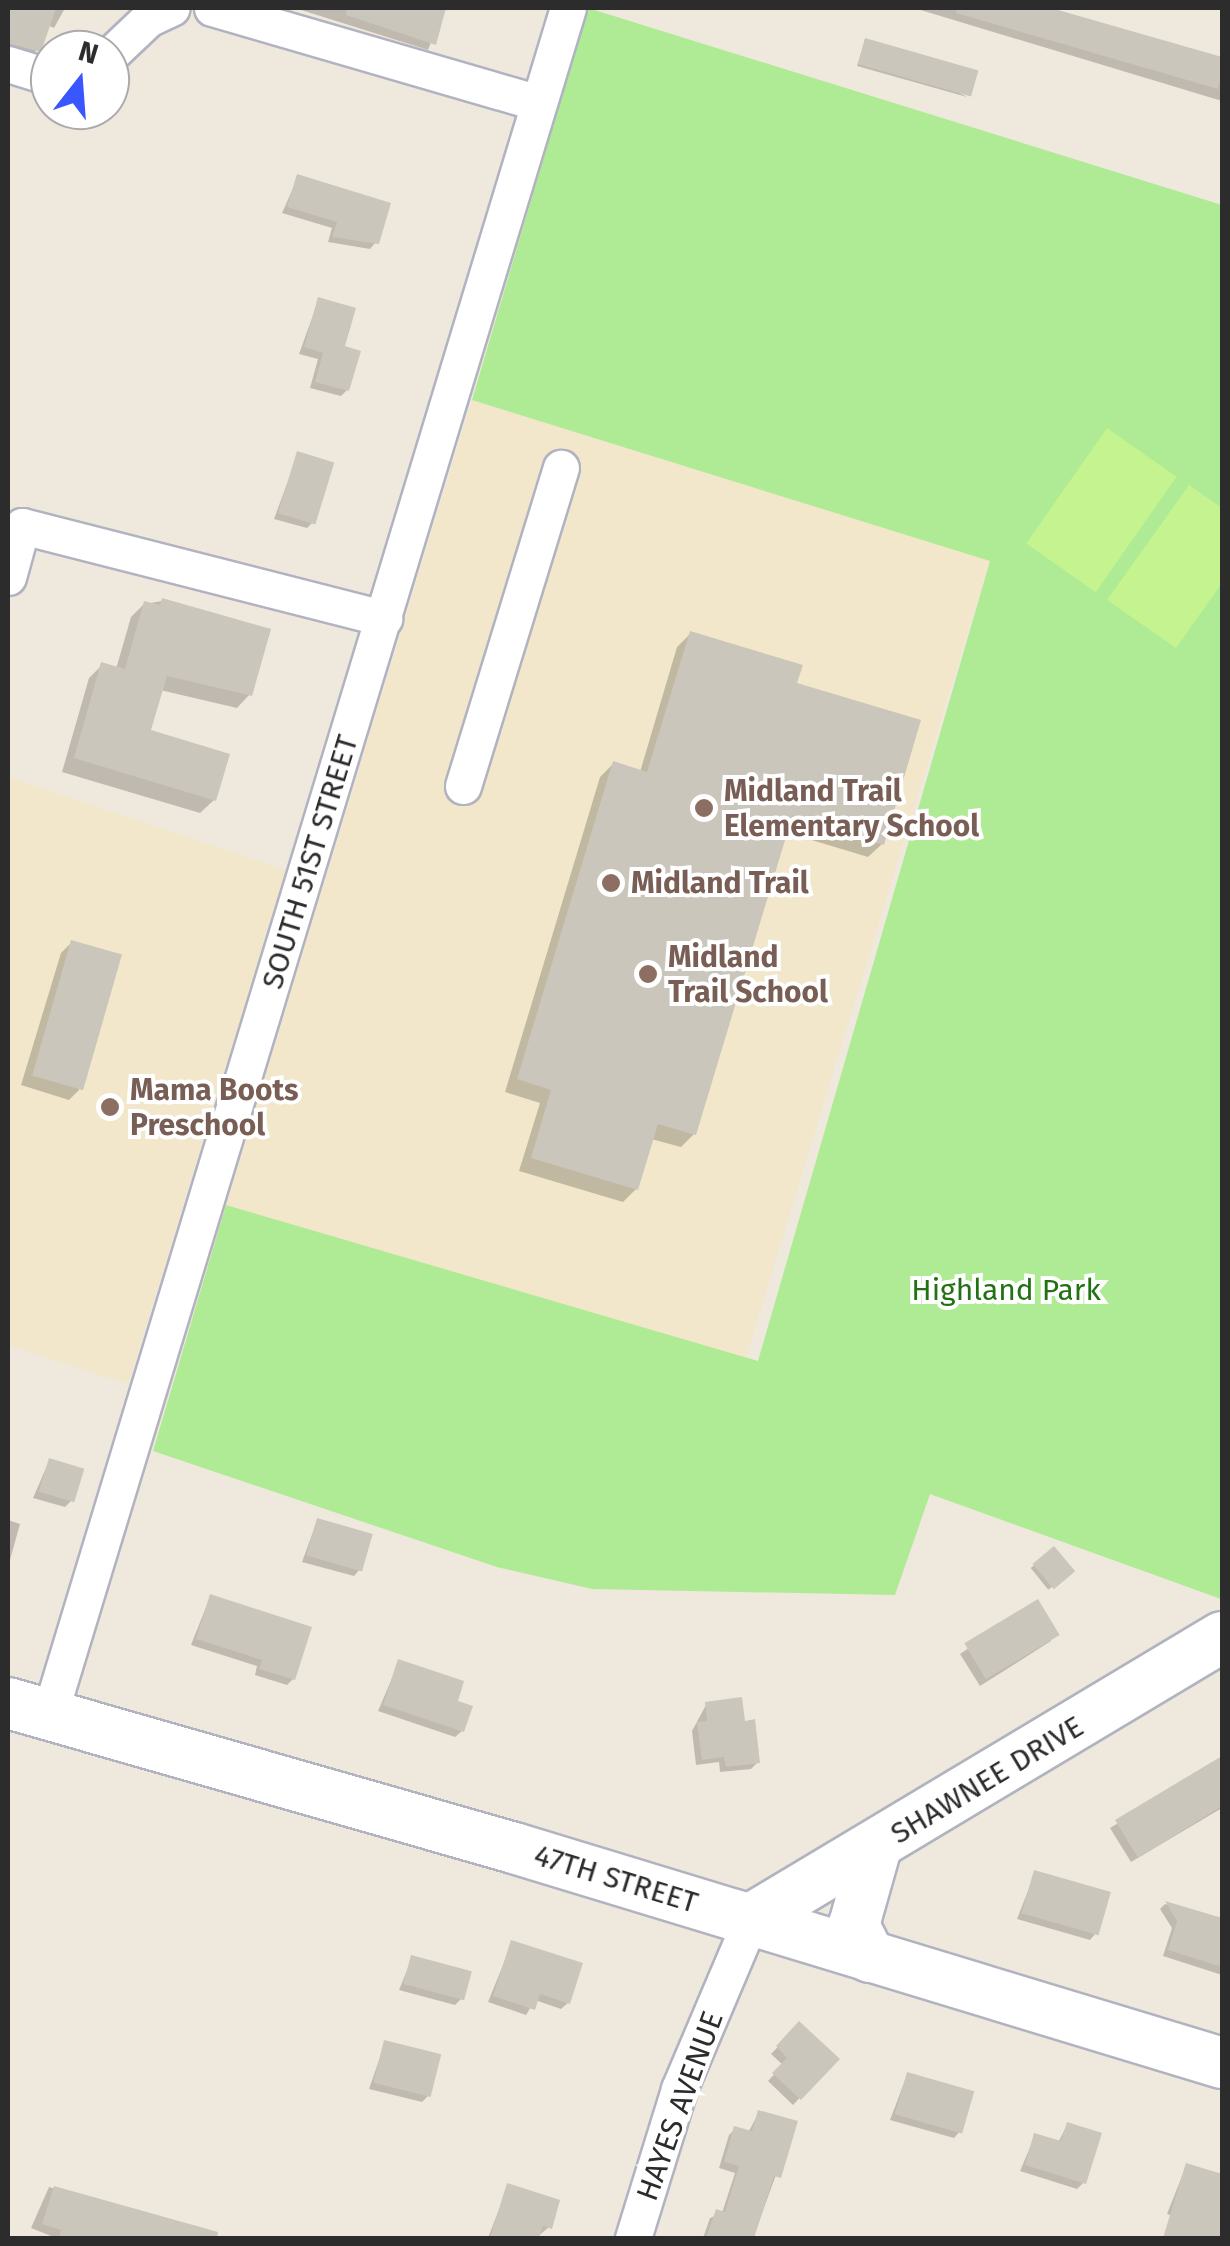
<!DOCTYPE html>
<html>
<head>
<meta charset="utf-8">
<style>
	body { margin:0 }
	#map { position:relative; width:1230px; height:2246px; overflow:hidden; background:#efe8dd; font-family:"Fira Sans",sans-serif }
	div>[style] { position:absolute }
	.education>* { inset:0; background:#f2e7cb; transform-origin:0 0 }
	.green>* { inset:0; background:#aeeb94 }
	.pitch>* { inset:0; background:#c4f38f; transform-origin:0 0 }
	.shadow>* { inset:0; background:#0003; transform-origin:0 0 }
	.building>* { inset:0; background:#cac6bb; transform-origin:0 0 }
	.roads { filter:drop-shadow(2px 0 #b1b3c1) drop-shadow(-2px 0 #b1b3c1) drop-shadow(0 2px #b1b3c1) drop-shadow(0 -2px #b1b3c1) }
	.minor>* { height:35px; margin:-17.5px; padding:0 17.5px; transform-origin:17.5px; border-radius:17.5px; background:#fff }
	.secondary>* { height:50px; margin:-25px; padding:0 25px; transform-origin:25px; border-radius:25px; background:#fff }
	.dots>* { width:28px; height:28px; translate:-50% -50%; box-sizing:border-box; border:5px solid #fff; border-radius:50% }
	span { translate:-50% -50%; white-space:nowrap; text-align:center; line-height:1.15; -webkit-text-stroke:8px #fff; paint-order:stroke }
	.education-label { font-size:30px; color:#785e54; font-weight:700 }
	.left { translate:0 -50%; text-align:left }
	.street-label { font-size:30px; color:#2c2c2c }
	.park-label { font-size:30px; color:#227213 }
	.frame { position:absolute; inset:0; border:10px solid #2c2c2c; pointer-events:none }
	.north { position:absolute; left:30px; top:30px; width:100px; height:100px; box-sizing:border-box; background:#fff; border:2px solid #ababab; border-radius:50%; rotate:17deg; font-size:28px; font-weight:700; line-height:40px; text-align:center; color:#2c2c2c }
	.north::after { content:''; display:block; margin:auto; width:35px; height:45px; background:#3a56ff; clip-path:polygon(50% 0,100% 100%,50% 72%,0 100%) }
</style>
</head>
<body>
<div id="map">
	<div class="education">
		<div style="left:472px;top:400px;width:542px;height:843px;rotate:17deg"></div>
		<div style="clip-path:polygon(8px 777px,286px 870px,128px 1384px,8px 1345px)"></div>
	</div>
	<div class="green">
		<div style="clip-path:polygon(588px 8px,1222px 205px,1221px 1599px,930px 1494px,895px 1595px,592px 1589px,497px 1567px,153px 1451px,226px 1205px,758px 1361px,990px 561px,472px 400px)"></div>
	</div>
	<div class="pitch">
		<div style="left:1107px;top:428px;width:85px;height:141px;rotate:35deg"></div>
		<div style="clip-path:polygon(1189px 485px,1222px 508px,1222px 583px,1176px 648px,1107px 600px)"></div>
	</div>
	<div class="shadow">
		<div style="clip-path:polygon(8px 8px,65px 8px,54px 28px,47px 25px,33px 57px,8px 50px)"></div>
		<div style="clip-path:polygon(295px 8px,429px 8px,443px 11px,428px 50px)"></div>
		<div style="clip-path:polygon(914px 8px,1050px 8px,1222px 59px,1222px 101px)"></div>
		<div style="clip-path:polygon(866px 41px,967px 97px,857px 66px)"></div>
		<div style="clip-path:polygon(298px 177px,376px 242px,370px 249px,328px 242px,332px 228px,282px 213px)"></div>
		<div style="clip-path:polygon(319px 299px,342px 347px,347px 390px,341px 396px,310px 388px,318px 359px,299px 354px)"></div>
		<div style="clip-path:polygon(298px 454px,313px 522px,307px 528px,274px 519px)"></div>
		<div style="clip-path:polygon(162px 601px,250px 694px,237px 708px,160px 690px,148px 731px,214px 800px,200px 813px,62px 772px,89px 678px,102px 665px,116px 669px,131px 617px,144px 604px)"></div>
		<div style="clip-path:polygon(690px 634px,794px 685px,882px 844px,868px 857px,785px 832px,694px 1134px,681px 1147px,651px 1139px,636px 1189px,623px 1202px,519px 1171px,540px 1103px,505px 1092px,600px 777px,613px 764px,640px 772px,677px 647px)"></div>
		<div style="clip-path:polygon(71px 943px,79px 1090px,69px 1100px,21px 1085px,61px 953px)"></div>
		<div style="clip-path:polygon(49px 1461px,71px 1501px,65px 1507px,33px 1498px)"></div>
		<div style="clip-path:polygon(8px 1520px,20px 1524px,8px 1567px)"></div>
		<div style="clip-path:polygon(317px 1521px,360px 1569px,354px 1576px,302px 1562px)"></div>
		<div style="left:1054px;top:1549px;width:28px;height:30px;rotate:51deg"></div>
		<div style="clip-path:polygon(210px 1597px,293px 1679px,287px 1685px,255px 1675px,257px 1666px,191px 1645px)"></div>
		<div style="clip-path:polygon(1037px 1602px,1051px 1641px,980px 1686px,960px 1654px)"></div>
		<div style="clip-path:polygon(399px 1662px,454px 1703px,462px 1731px,455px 1737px,378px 1711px)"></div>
		<div style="clip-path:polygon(706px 1705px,758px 1762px,751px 1769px,720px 1772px,719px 1762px,696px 1765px,692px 1731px)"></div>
		<div style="clip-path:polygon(1222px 1759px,1222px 1808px,1131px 1862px,1110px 1828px)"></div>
		<div style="clip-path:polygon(1035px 1873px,1096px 1933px,1090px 1940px,1017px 1919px)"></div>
		<div style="clip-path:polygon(1165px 1904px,1222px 1921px,1222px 1975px,1163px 1956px,1172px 1928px,1160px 1909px)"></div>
		<div style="clip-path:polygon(512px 1943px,568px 2003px,561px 2009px,535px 2000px,526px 2015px,488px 2002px)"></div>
		<div style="clip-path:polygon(412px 1958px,462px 1998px,455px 2005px,399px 1990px)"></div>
		<div style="clip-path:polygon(799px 2025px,836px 2059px,793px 2105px,768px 2081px,783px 2065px,771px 2054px)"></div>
		<div style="clip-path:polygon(385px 2043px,429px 2095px,422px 2102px,369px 2089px)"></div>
		<div style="clip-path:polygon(907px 2075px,960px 2131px,954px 2138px,890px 2120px)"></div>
		<div style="clip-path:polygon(759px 2112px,795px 2123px,753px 2238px,703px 2238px,710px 2218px,722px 2213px,735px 2173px,719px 2168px,729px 2135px,735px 2129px,748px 2133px)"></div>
		<div style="clip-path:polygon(1067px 2125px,1084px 2182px,1077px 2189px,1020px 2171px,1035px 2136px,1058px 2143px)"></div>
		<div style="clip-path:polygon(1186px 2166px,1222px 2177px,1222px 2230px,1167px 2214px)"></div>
		<div style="clip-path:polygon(508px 2186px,549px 2227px,536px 2238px,488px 2238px)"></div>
		<div style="clip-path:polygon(49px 2187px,187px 2226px,185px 2232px,205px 2238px,56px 2238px,31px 2228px)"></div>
	</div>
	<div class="building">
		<div style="clip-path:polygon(8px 8px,56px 8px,41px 52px,8px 43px)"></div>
		<div style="clip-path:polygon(347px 8px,446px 8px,436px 45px,346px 15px)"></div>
		<div style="clip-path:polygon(957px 8px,1051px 8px,1222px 57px,1222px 73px,1218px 89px,956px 13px)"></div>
		<div style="left:865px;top:38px;width:118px;height:27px;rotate:16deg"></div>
		<div style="clip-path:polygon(297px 174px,391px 203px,379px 244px,332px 237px,337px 222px,287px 207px)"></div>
		<div style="clip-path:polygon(318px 297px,356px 308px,345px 346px,361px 351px,349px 391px,315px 382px,323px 353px,304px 347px)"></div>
		<div style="left:297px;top:451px;width:39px;height:65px;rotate:17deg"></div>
		<div style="clip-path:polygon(162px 598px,271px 629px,252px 696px,167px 676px,151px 730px,230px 754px,216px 801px,74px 758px,101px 662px,125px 669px,144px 601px,160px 605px)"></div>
		<div style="clip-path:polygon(690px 631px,803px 665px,797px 683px,921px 720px,884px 845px,792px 817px,696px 1135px,658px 1124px,638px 1190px,531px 1158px,551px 1090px,517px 1079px,613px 761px,647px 772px)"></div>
		<div style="left:71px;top:940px;width:53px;height:141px;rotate:16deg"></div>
		<div style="left:49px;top:1458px;width:37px;height:35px;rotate:17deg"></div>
		<div style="left:317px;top:1518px;width:58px;height:39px;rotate:16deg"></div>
		<div style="left:1054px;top:1546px;width:33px;height:28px;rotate:50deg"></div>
		<div style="clip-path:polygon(210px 1594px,312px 1627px,295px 1680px,259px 1669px,262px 1660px,196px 1639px)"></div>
		<div style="left:1038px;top:1599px;width:42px;height:86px;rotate:59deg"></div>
		<div style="clip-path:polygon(398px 1659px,464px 1681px,458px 1701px,473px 1706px,464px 1732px,383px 1705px)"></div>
		<div style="clip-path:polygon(742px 1697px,745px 1721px,755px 1719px,760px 1763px,726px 1767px,724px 1757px,702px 1760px,697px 1722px,707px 1721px,705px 1702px)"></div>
		<div style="clip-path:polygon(1222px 1756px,1222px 1806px,1138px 1858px,1115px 1820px)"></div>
		<div style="left:1034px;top:1870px;width:80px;height:45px;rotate:16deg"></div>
		<div style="clip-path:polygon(1165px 1901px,1222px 1918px,1222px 1967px,1168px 1950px,1177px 1921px)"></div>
		<div style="clip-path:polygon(511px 1940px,583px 1963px,570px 2004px,540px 1994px,535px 2010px,493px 1996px)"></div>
		<div style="left:411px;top:1955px;width:63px;height:30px;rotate:15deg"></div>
		<div style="clip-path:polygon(799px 2021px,840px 2059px,801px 2100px,772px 2073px,787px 2058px,776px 2046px)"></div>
		<div style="left:384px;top:2040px;width:59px;height:44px;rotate:14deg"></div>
		<div style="left:907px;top:2072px;width:70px;height:44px;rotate:16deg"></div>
		<div style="clip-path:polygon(758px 2110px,798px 2121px,781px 2178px,774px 2176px,754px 2238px,706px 2238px,716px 2209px,725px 2212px,739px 2166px,724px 2162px,734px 2126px,752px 2131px)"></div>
		<div style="clip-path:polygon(1067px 2122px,1102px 2133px,1086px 2184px,1025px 2165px,1034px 2133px,1061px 2141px)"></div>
		<div style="clip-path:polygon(1186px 2163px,1222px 2174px,1222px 2238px,1163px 2238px)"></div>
		<div style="clip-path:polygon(507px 2183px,560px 2200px,552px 2229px,543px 2226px,539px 2238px,490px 2238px)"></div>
		<div style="clip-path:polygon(54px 2186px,218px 2232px,217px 2238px,59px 2238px,61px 2230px,42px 2224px)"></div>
	</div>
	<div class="roads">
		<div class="minor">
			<div style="left:212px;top:8px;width:340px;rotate:16.2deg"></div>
			<div style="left:110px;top:55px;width:52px;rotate:-43.5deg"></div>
			<div style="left:148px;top:19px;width:26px;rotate:-25deg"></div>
			<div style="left:8px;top:64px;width:44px;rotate:17.2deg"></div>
			<div style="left:8px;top:577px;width:53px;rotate:-74.6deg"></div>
			<div style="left:22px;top:526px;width:374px;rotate:14.3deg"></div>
			<div style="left:463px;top:786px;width:333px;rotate:-72.9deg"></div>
			<div style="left:49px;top:1716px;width:1785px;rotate:-73.1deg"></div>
			<div style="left:633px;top:2238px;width:156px;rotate:-72.8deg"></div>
			<div style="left:679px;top:2089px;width:185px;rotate:-67deg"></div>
		</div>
		<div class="secondary">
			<div style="left:8px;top:1703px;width:526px;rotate:15.99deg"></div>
			<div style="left:514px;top:1848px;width:740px;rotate:16.89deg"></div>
			<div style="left:751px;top:1919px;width:549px;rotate:-30.91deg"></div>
			<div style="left:870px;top:1957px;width:36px;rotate:-117deg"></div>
			<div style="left:854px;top:1925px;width:81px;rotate:-74.2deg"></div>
		</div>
	</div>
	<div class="dots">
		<div style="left:704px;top:808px;background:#8d6e63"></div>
		<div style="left:611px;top:883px;background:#8d6e63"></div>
		<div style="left:648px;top:974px;background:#8d6e63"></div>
		<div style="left:110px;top:1107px;background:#8d6e63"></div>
	</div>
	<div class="education-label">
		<span class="left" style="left:724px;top:808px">Midland Trail<br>Elementary School</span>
		<span class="left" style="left:631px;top:883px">Midland Trail</span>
		<span class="left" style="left:668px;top:974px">Midland<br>Trail School</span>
		<span class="left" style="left:130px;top:1107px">Mama Boots<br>Preschool</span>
	</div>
	<div class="street-label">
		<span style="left:310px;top:862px;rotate:-73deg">SOUTH 51ST STREET</span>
		<span style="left:987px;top:1780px;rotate:-31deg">SHAWNEE DRIVE</span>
		<span style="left:616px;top:1879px;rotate:17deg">47TH STREET</span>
		<span style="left:680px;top:2106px;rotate:-70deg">HAYES AVENUE</span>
	</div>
	<div class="park-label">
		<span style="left:1006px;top:1290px">Highland Park</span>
	</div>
	<div class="frame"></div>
	<div class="north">N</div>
</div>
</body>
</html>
